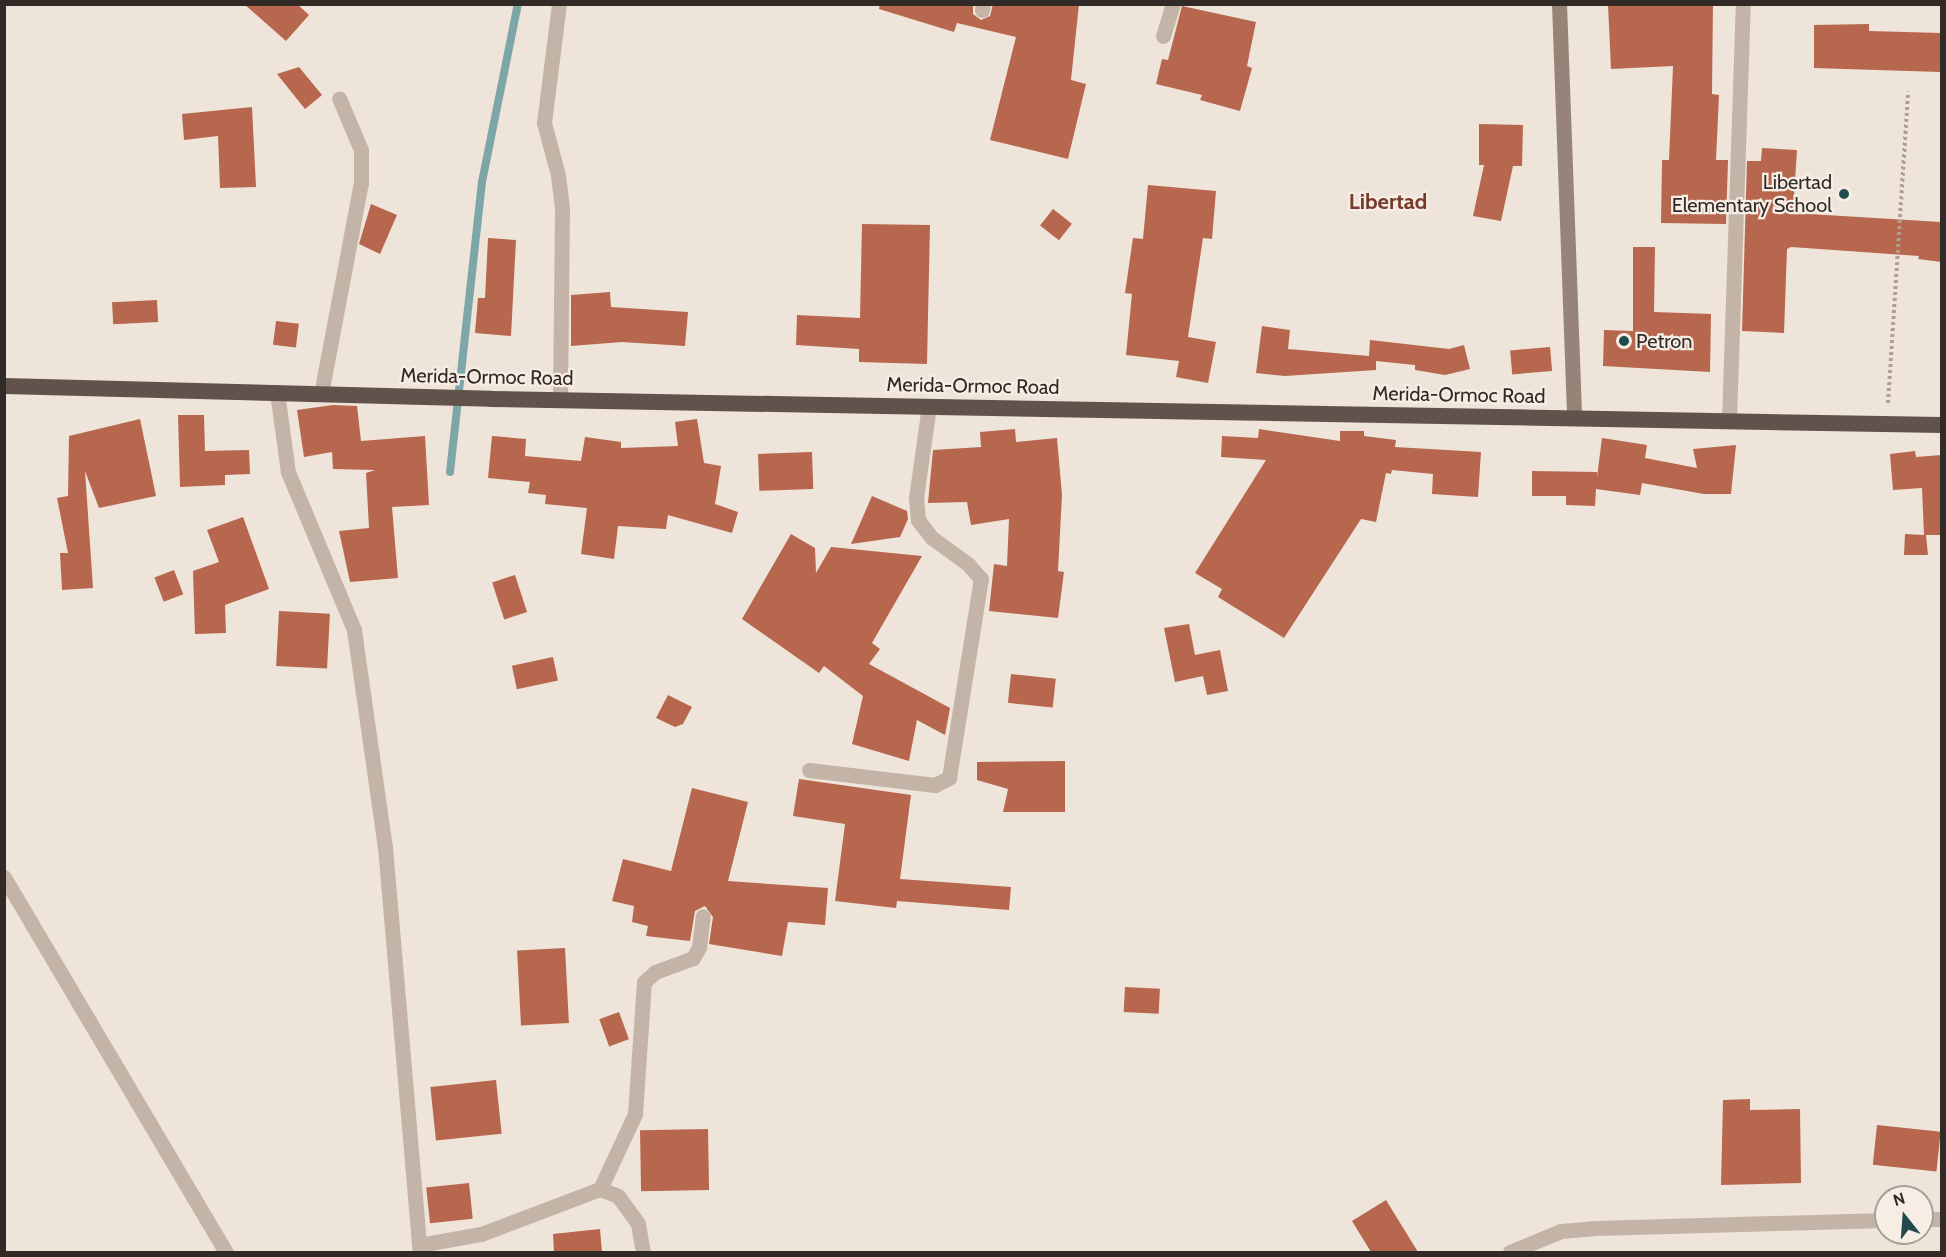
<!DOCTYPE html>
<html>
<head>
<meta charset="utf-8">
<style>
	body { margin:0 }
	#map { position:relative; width:1946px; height:1257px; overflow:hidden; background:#eee4d9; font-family:Cabin,sans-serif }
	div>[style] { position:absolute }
	.stream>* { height:8px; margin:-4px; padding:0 4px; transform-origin:4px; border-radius:4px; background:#7ca6a7 }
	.building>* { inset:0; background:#b7674e; transform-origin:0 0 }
	.path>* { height:4px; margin-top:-2px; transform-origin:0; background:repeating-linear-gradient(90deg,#b09e92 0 3px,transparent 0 6px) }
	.minor>* { height:15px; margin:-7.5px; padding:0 7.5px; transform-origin:7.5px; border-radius:7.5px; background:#c4b4a7 }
	.secondary>* { height:15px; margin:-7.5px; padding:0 7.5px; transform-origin:7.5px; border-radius:7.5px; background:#978479 }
	.trunk>* { height:16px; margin:-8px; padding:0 8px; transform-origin:8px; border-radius:8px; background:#62524c }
	.dots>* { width:16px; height:16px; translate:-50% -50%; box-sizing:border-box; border:3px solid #f6eee5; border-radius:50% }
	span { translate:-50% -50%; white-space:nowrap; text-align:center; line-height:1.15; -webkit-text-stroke:4.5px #f6eee5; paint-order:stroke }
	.poi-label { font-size:20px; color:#322a27 }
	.right { translate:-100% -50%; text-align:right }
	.left { translate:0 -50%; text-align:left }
	.street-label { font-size:20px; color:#322a27 }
	.quarter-label { font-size:22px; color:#773c29; font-weight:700 }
	.frame { position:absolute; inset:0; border:6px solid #322a27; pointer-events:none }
	.north { position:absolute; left:1874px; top:1185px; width:60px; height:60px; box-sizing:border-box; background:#f6eee5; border:2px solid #a8a099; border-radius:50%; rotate:343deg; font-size:16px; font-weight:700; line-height:24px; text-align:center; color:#322a27 }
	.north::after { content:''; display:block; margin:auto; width:21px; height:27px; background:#214b4e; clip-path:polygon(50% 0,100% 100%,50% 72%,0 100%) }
</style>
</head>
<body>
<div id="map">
	<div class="stream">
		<div style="left:450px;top:472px;width:292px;rotate:-83.7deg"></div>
		<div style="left:482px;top:182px;width:182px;rotate:-78.6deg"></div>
	</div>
	<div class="building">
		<div style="clip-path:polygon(244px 4px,297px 4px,309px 15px,286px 41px)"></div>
		<div style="clip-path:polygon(880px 4px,973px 4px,973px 14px,981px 20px,990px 16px,993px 4px,1079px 4px,1071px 80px,1086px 84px,1068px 159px,990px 140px,1016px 37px,957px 23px,954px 32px,879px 9px)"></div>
		<div style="clip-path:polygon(1608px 4px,1713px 4px,1712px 94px,1719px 95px,1716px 160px,1728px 160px,1726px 224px,1661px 223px,1662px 160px,1669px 160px,1673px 66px,1611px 69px)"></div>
		<div style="clip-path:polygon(1182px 6px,1256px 22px,1247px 66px,1252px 68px,1240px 111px,1200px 100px,1202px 95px,1156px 84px,1162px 59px,1168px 60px)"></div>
		<div style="clip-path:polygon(1869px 24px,1869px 31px,1941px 33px,1940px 72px,1814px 68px,1814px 25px)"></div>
		<div style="clip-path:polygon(299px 67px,322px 95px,305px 109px,277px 74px)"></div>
		<div style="clip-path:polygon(252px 107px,256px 187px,220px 188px,218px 136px,184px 140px,182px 114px)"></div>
		<div style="clip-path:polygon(1479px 124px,1523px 125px,1522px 166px,1513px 166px,1501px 221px,1473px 216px,1484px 165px,1479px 165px)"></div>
		<div style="clip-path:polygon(1762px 148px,1797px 150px,1793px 213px,1941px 222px,1941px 262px,1918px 259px,1919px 256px,1791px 247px,1787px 249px,1784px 333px,1742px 331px,1747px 161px,1761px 161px)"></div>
		<div style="clip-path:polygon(1148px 185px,1216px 191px,1212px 239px,1203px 238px,1188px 337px,1216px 342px,1208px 383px,1176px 377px,1179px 361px,1126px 355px,1132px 294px,1125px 293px,1133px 238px,1143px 239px)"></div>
		<div style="clip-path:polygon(371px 204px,397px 215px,380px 254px,359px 244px)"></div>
		<div style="left:1053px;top:209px;width:24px;height:21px;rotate:38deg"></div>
		<div style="clip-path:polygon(862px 224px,930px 225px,927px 364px,859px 362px,859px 349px,796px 345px,797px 315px,860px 318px)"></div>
		<div style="clip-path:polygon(488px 238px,516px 240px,511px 336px,475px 333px,478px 298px,485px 298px)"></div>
		<div style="clip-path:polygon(1633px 247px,1655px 247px,1654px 312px,1711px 314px,1710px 372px,1603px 366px,1604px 330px,1633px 331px)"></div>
		<div style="clip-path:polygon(610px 292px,611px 307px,688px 312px,685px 346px,622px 342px,571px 346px,571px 295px)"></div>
		<div style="left:157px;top:300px;width:22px;height:45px;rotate:87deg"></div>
		<div style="left:276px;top:321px;width:23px;height:24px;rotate:7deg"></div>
		<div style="clip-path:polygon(1262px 326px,1290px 330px,1288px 349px,1369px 356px,1370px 340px,1449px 349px,1464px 345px,1470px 369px,1445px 375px,1415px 370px,1415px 365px,1376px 361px,1376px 370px,1285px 376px,1256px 373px)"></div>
		<div style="left:1550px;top:347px;width:24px;height:40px;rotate:85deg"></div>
		<div style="clip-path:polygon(333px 405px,357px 406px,361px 441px,425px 436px,429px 505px,392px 507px,398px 578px,350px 582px,339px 531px,369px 528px,366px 473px,375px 470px,333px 469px,332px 452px,304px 457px,297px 410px)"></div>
		<div style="clip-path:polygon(178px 415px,204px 415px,205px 451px,249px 450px,250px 474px,225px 475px,225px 485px,180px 487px)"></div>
		<div style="clip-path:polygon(140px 419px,156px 496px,99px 508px,85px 471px,93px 588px,62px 590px,60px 553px,68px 553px,57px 498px,68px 496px,69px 436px)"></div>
		<div style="clip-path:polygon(697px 419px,704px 463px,721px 466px,715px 504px,738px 512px,732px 533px,668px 515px,666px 529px,618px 526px,614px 559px,581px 554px,587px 508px,545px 504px,546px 495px,528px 493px,530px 482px,488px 478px,492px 436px,526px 439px,525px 456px,581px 461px,585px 437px,621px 442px,621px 448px,678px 446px,675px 422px)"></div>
		<div style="clip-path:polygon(1015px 429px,1016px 442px,1057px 438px,1062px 495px,1058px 571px,1064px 572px,1058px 618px,989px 611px,994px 564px,1007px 566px,1009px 519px,971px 525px,967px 502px,928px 503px,933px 450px,981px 447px,980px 432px)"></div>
		<div style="clip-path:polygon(1259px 429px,1340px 441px,1340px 431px,1364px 431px,1364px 436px,1396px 440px,1395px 447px,1481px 452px,1478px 497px,1432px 494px,1433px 474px,1392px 470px,1391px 474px,1386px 473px,1376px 522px,1361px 519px,1284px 638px,1218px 597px,1222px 589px,1195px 573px,1266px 460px,1221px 457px,1222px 436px,1258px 438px)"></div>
		<div style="clip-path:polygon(1602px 438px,1647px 445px,1645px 458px,1697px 468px,1693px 449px,1736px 445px,1731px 494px,1704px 494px,1642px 483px,1640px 495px,1596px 489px,1595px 506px,1566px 505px,1566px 496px,1532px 496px,1532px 471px,1597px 472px,1597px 477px)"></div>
		<div style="clip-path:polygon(1915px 451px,1916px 457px,1941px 455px,1941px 535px,1926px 535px,1928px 555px,1904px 555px,1905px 534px,1924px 535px,1922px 488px,1893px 490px,1890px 454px)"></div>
		<div style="left:812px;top:452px;width:37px;height:54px;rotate:88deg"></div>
		<div style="clip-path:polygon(872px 496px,907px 511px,908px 519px,900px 537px,851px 544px)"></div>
		<div style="clip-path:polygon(243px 517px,269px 589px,225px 605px,226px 633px,195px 634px,193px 571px,219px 562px,207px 530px)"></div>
		<div style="clip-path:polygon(791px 534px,815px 548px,816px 573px,831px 547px,922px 556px,872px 643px,880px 649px,869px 664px,950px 708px,945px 735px,917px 720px,909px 761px,852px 744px,863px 696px,824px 666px,819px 673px,742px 619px)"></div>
		<div style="left:174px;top:570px;width:26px;height:21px;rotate:69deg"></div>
		<div style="left:515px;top:575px;width:39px;height:24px;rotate:72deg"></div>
		<div style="left:279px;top:611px;width:51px;height:55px;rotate:3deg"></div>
		<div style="clip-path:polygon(1189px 624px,1195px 655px,1220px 650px,1228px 691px,1207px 695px,1203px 676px,1175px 682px,1164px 628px)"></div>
		<div style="left:553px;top:657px;width:24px;height:42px;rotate:78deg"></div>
		<div style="left:1011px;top:674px;width:45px;height:29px;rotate:6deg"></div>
		<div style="clip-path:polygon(668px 695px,692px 707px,683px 724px,675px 727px,656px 718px)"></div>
		<div style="clip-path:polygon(1065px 761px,1065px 812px,1003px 812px,1008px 789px,977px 780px,977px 762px)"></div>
		<div style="clip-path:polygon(799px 779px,911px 795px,900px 879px,1011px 887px,1009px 910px,897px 901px,896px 908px,835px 901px,845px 824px,793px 816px)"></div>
		<div style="clip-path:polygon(692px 788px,748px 802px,728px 881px,828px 888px,825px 925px,788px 922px,782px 956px,709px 944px,713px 917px,705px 906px,695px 911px,690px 941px,646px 936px,648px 926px,632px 922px,634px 906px,612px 901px,623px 859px,671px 871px)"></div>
		<div style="left:565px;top:948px;width:75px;height:48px;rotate:87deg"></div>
		<div style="left:1125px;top:987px;width:35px;height:25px;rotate:3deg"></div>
		<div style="left:619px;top:1012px;width:29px;height:21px;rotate:70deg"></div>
		<div style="left:496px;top:1080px;width:54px;height:66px;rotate:84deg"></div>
		<div style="clip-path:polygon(1750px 1099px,1750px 1110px,1800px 1109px,1801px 1183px,1721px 1185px,1723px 1100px)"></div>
		<div style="left:1877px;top:1125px;width:64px;height:40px;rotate:6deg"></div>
		<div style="left:708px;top:1129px;width:61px;height:68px;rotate:89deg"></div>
		<div style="left:469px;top:1183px;width:36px;height:43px;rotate:84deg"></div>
		<div style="clip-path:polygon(1386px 1200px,1418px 1252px,1371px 1252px,1352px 1221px)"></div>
		<div style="clip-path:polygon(600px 1229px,602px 1252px,554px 1252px,553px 1234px)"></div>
	</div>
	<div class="path">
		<div style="left:1888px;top:403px;width:312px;rotate:-86.3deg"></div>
	</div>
	<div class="minor">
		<div style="left:559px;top:4px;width:120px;rotate:97.2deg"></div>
		<div style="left:544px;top:123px;width:54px;rotate:74.9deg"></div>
		<div style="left:558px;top:175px;width:35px;rotate:83deg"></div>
		<div style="left:562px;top:210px;width:190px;rotate:90.6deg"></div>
		<div style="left:982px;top:10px;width:6px;rotate:-81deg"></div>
		<div style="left:1163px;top:36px;width:34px;rotate:-73deg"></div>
		<div style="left:277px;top:392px;width:81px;rotate:82.2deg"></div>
		<div style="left:288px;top:472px;width:171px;rotate:67.3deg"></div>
		<div style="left:354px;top:630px;width:219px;rotate:81.9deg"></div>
		<div style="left:385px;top:847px;width:407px;rotate:85.1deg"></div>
		<div style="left:321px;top:394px;width:215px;rotate:-79.3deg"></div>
		<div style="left:361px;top:183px;width:33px;rotate:-90deg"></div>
		<div style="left:361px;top:150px;width:56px;rotate:-112.9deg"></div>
		<div style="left:1729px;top:420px;width:416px;rotate:-88.1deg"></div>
		<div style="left:809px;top:770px;width:127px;rotate:6.8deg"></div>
		<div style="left:935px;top:785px;width:16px;rotate:-27deg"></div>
		<div style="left:949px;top:778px;width:202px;rotate:-80.9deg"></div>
		<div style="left:981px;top:579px;width:20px;rotate:-131deg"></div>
		<div style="left:968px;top:564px;width:44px;rotate:-144.2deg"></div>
		<div style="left:932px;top:538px;width:23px;rotate:-128deg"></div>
		<div style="left:918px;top:520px;width:22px;rotate:-95deg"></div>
		<div style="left:916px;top:498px;width:93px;rotate:-82deg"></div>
		<div style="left:4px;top:877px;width:436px;rotate:59.4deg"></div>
		<div style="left:600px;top:1189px;width:83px;rotate:-65deg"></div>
		<div style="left:635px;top:1114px;width:132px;rotate:-86.1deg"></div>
		<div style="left:644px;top:982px;width:15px;rotate:-42deg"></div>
		<div style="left:655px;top:972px;width:40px;rotate:-20.2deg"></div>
		<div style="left:693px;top:958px;width:13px;rotate:-61deg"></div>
		<div style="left:699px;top:947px;width:31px;rotate:-83deg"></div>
		<div style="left:1922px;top:1219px;width:20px"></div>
		<div style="left:419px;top:1245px;width:63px;rotate:-10.1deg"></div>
		<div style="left:481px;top:1234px;width:127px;rotate:-20.7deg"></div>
		<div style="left:600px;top:1189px;width:19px;rotate:21deg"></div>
		<div style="left:618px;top:1196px;width:34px;rotate:54deg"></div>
		<div style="left:638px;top:1224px;width:28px;rotate:80deg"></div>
		<div style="left:1510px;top:1252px;width:55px;rotate:-22.4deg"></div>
		<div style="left:1561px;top:1231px;width:35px;rotate:-5deg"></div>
		<div style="left:1596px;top:1228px;width:290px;rotate:-1.6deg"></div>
	</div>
	<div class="secondary">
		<div style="left:1559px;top:4px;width:414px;rotate:87.9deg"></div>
	</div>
	<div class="trunk">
		<div style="left:4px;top:386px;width:487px;rotate:1.5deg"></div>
		<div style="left:491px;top:399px;width:1451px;rotate:1.03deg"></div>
	</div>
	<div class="dots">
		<div style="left:1844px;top:194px;background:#214b4e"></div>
		<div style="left:1624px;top:341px;background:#214b4e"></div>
	</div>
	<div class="poi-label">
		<span class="right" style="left:1832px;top:194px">Libertad<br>Elementary School</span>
		<span class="left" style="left:1636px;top:341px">Petron</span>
	</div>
	<div class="street-label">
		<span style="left:487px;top:377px;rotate:1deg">Merida-Ormoc Road</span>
		<span style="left:973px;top:386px;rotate:1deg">Merida-Ormoc Road</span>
		<span style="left:1459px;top:395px;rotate:1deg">Merida-Ormoc Road</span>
	</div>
	<div class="quarter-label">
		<span style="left:1388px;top:202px">Libertad</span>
	</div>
	<div class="frame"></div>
	<div class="north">N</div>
</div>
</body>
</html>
